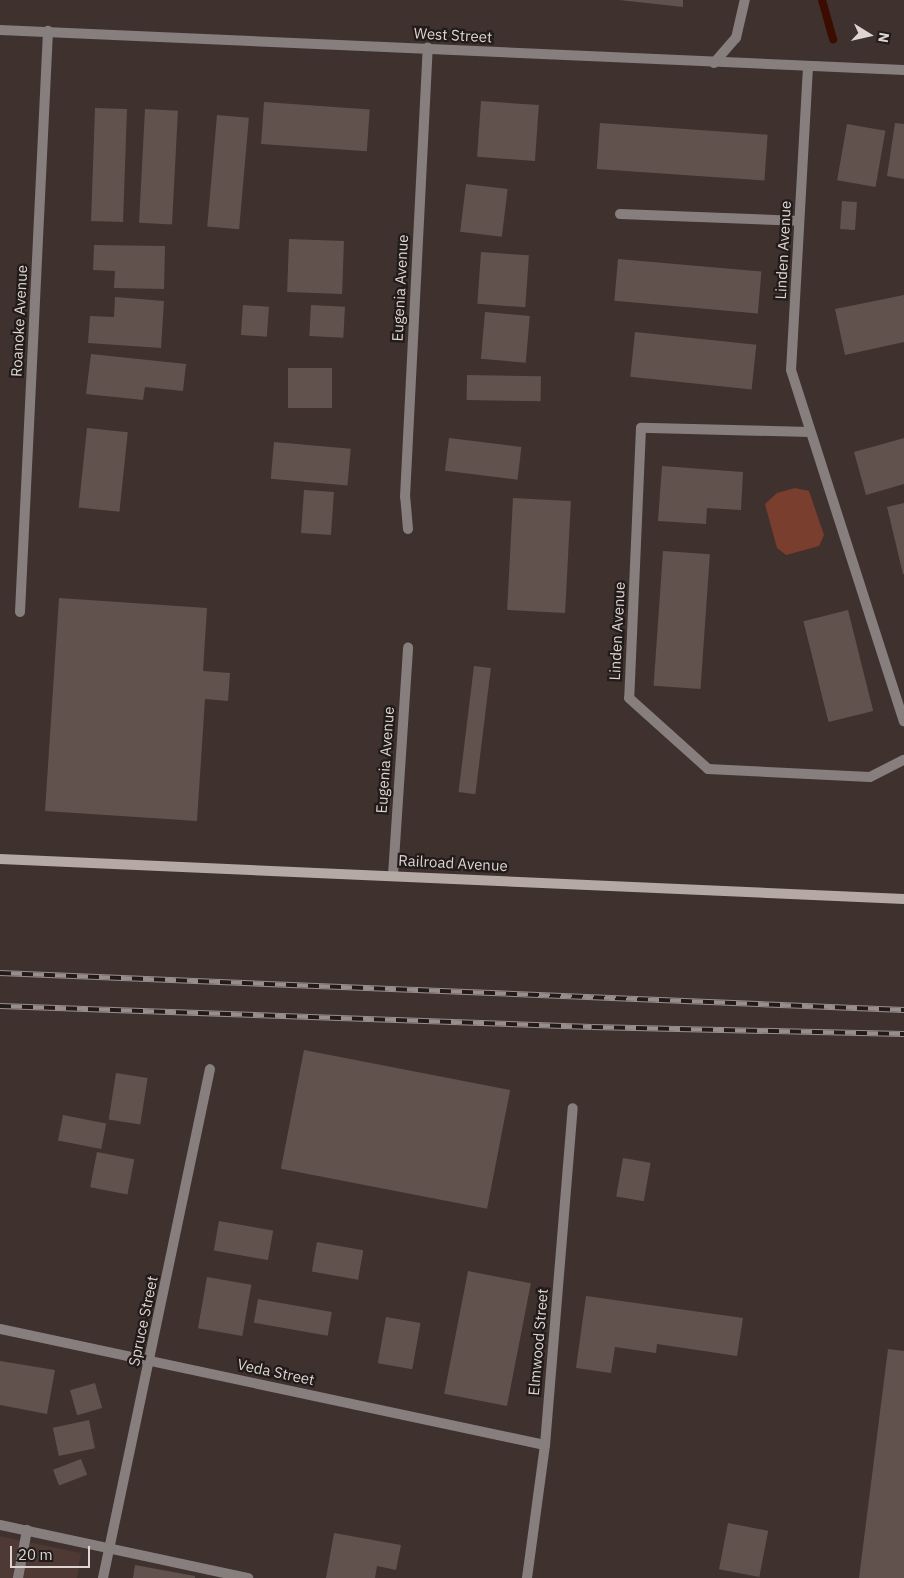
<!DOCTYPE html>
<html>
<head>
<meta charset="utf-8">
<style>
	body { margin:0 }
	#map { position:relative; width:904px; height:1578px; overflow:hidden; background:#3f312e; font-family:"IBM Plex Sans",sans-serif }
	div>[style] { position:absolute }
	.built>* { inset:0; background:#4e3934 }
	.green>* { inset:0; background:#7a3e2e }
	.stream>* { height:8px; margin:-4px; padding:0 4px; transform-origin:4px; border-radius:4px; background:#3d0c01 }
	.building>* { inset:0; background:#61524e; transform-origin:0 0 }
	.lane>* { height:10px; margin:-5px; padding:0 5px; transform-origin:5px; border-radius:5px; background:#877f7d }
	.street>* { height:10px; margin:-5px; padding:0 5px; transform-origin:5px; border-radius:5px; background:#877f7d }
	.secondary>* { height:10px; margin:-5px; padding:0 5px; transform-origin:5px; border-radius:5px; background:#b5a9a6 }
	.rail>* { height:5.5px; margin-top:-2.75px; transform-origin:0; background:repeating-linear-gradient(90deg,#211b19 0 11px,#998e8c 0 22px); box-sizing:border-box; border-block:1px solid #998e8c }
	span { translate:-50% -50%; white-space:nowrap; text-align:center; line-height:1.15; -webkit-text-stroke:4.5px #211b19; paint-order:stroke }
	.street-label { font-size:15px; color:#ded5d3 }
	.north { position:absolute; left:844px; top:10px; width:50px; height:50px; -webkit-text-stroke:4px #211b19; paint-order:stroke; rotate:100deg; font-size:14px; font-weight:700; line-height:20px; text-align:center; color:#ded5d3 }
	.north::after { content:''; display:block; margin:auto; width:18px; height:22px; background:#ded5d3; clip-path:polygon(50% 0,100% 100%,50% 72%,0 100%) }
	.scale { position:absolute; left:10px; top:1546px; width:80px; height:22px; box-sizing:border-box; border:2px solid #ded5d3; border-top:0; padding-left:6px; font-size:15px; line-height:18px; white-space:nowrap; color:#ded5d3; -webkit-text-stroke:4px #211b19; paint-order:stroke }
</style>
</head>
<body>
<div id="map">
	<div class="built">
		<div style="clip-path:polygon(0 1536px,81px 1553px,77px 1578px,0 1578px)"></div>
	</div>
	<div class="green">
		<div style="clip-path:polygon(795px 488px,809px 491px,824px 535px,819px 546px,786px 555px,777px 548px,765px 504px,777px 493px)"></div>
	</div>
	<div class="stream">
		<div style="left:822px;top:0;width:41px;rotate:74.2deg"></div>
	</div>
	<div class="building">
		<div style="clip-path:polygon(619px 0,683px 0,683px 7px)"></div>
		<div style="left:481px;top:101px;width:58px;height:56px;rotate:4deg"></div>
		<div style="left:264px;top:102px;width:106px;height:42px;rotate:4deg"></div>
		<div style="left:95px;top:108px;width:32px;height:113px;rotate:2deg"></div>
		<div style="left:145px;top:109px;width:33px;height:114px;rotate:3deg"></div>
		<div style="left:217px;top:115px;width:32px;height:112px;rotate:5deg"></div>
		<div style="left:600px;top:123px;width:168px;height:46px;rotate:4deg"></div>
		<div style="clip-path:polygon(895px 123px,904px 124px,904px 179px,887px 176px)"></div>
		<div style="left:847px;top:124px;width:39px;height:57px;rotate:10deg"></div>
		<div style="left:466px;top:184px;width:42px;height:48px;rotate:7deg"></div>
		<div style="left:842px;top:201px;width:15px;height:28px;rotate:4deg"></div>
		<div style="left:289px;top:239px;width:55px;height:53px;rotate:2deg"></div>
		<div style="clip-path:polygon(94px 245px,165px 246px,164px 289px,114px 288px,115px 271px,93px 270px)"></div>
		<div style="left:481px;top:252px;width:48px;height:52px;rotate:4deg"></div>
		<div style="left:618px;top:259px;width:144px;height:42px;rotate:5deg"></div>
		<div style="clip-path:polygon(904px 295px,904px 342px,845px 355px,835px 309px)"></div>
		<div style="clip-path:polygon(115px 297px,164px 301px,161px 348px,88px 343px,90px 316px,114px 317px)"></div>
		<div style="left:243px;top:305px;width:26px;height:30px;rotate:4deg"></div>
		<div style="left:311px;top:305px;width:34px;height:31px;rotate:3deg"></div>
		<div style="left:485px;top:312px;width:45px;height:47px;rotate:5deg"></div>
		<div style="left:635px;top:332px;width:122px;height:45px;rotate:6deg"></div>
		<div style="clip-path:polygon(91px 354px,186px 364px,183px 391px,145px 387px,143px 400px,86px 394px)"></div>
		<div style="left:288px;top:368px;width:44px;height:40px"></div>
		<div style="left:467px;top:375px;width:74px;height:25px;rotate:1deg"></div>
		<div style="left:87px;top:428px;width:41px;height:80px;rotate:6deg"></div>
		<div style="left:449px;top:438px;width:73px;height:33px;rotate:7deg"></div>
		<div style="clip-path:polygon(904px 438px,904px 484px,866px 495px,854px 452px)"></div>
		<div style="left:274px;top:442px;width:77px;height:37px;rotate:5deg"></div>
		<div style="clip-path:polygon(662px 466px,743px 472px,741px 510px,707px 508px,706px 524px,658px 521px)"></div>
		<div style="left:304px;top:490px;width:30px;height:43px;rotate:4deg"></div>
		<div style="left:513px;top:498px;width:58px;height:112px;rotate:3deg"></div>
		<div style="clip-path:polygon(904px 503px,904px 574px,903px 574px,887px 507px)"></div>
		<div style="left:663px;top:551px;width:47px;height:135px;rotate:4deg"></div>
		<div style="clip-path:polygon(59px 598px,207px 608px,203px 671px,230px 673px,228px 701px,205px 699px,197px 821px,45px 811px)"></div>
		<div style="left:848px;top:610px;width:104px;height:46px;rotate:76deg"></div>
		<div style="left:474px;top:666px;width:17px;height:127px;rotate:7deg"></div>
		<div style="left:304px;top:1050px;width:210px;height:121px;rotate:11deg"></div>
		<div style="left:116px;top:1073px;width:32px;height:47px;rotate:9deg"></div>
		<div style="left:63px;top:1115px;width:44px;height:26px;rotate:11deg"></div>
		<div style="left:97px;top:1152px;width:38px;height:36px;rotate:11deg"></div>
		<div style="left:623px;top:1158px;width:28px;height:39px;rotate:10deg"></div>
		<div style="left:219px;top:1221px;width:55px;height:30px;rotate:10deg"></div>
		<div style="left:317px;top:1242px;width:47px;height:30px;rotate:10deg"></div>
		<div style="left:468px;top:1271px;width:64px;height:125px;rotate:11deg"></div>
		<div style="left:207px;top:1277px;width:45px;height:52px;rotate:10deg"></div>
		<div style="clip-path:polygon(586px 1296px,743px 1318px,737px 1356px,657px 1344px,656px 1353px,615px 1347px,611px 1373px,576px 1368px)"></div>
		<div style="left:258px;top:1299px;width:75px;height:24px;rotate:10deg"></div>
		<div style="left:386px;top:1317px;width:35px;height:47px;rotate:10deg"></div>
		<div style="clip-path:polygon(888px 1349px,904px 1351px,904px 1578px,859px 1578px)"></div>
		<div style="clip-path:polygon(0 1361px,55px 1370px,47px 1414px,0 1405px)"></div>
		<div style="left:95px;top:1383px;width:26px;height:26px;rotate:74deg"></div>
		<div style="left:89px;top:1420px;width:29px;height:37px;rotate:78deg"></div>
		<div style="left:81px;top:1459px;width:17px;height:30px;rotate:69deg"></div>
		<div style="left:728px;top:1523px;width:41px;height:47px;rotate:11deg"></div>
		<div style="clip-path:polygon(334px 1533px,401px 1545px,396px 1570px,377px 1566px,375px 1578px,326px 1578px)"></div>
		<div style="clip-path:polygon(135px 1565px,195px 1576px,195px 1578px,133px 1578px)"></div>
	</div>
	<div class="lane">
		<div style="left:620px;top:214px;width:179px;rotate:2.2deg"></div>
		<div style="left:0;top:1525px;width:254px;rotate:12.1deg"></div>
		<div style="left:18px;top:1578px;width:49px;rotate:-79.4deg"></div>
	</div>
	<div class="street">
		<div style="left:0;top:30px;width:905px;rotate:2.53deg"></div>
		<div style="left:714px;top:63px;width:33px;rotate:-49deg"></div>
		<div style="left:736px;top:38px;width:39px;rotate:-77deg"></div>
		<div style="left:808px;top:67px;width:303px;rotate:93.2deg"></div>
		<div style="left:791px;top:370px;width:369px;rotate:72.2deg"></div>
		<div style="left:810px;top:432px;width:169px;rotate:-178.6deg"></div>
		<div style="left:641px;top:428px;width:270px;rotate:92.5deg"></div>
		<div style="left:629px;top:698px;width:106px;rotate:41.9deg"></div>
		<div style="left:708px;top:769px;width:162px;rotate:2.8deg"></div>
		<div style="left:870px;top:777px;width:38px;rotate:-27deg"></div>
		<div style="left:408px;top:529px;width:32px;rotate:-95deg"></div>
		<div style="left:405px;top:497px;width:450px;rotate:-87.1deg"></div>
		<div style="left:20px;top:612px;width:582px;rotate:-87.24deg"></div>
		<div style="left:393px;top:875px;width:228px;rotate:-86.2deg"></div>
		<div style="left:0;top:1329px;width:557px;rotate:12.02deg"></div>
		<div style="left:103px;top:1578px;width:520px;rotate:-78.13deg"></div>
		<div style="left:527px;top:1578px;width:134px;rotate:-82.3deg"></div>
		<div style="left:545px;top:1445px;width:338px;rotate:-85.3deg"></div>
	</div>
	<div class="secondary">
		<div style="left:0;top:859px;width:905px;rotate:2.53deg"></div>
	</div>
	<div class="rail">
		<div style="left:0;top:973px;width:905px;rotate:2.34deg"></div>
		<div style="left:0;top:1006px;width:592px;rotate:2.03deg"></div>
		<div style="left:592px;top:1027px;width:312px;rotate:1.3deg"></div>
	</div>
	<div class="street-label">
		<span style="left:453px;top:35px;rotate:3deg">West Street</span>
		<span style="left:783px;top:250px;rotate:-87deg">Linden Avenue</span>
		<span style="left:400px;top:288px;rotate:-87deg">Eugenia Avenue</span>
		<span style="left:19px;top:321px;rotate:-87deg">Roanoke Avenue</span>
		<span style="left:617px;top:631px;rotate:-87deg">Linden Avenue</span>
		<span style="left:385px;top:760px;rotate:-86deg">Eugenia Avenue</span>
		<span style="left:453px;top:863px;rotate:3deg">Railroad Avenue</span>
		<span style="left:143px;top:1321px;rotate:-78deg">Spruce Street</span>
		<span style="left:538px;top:1342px;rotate:-85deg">Elmwood Street</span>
		<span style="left:276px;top:1372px;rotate:12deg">Veda Street</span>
	</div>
	<div class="north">N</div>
	<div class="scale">20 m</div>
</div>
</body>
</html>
